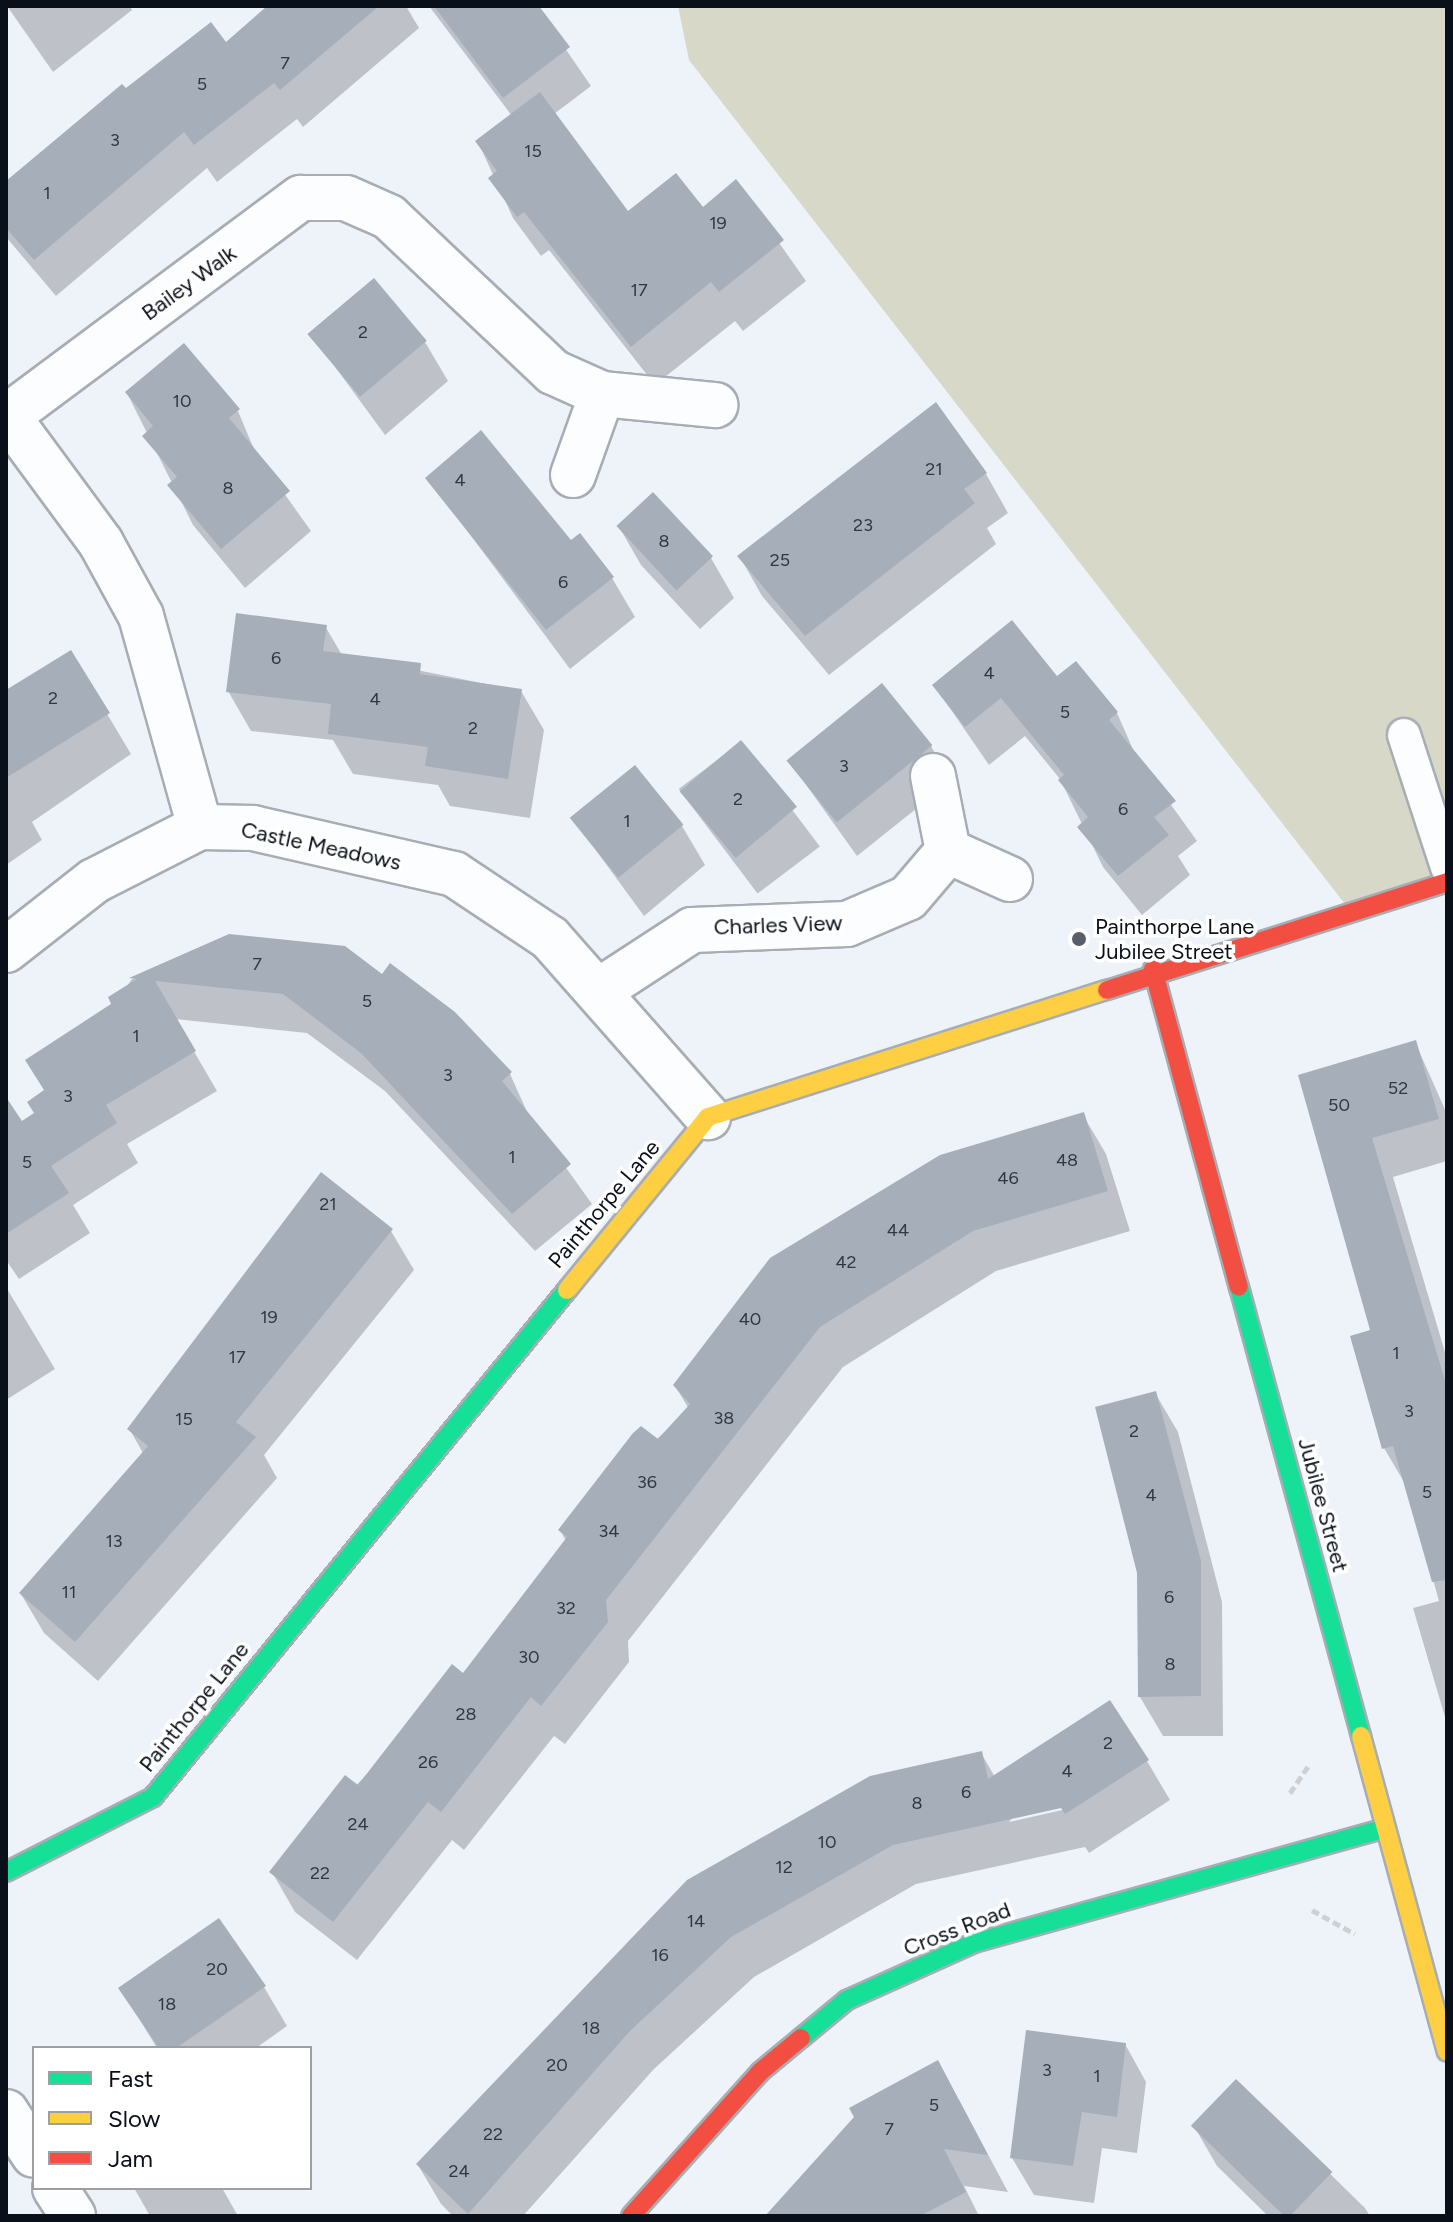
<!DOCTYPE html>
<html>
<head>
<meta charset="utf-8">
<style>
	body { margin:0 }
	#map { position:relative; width:1453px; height:2222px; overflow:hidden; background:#eef3fa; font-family:Figtree,sans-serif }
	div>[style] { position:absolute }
	.green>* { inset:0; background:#d7d8c7 }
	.shadow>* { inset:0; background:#0003; transform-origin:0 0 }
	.building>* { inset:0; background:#a6aeb9; transform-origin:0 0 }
	.path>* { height:5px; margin-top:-2.5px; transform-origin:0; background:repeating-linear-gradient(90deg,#cfd0d3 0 8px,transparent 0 12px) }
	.roads { filter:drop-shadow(2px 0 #a7adb5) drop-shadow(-2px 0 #a7adb5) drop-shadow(0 2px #a7adb5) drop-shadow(0 -2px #a7adb5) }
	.lane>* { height:32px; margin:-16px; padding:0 16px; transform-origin:16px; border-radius:16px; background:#fcfdfe }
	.street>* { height:44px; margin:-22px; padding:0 22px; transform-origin:22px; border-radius:22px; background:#fcfdfe }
	.fast>* { height:18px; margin:-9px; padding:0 9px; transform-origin:9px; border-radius:9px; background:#16e098 }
	.slow>* { height:18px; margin:-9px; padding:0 9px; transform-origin:9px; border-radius:9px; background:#ffcf43 }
	.jam>* { height:18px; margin:-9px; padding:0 9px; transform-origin:9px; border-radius:9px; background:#f24e42 }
	.dots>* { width:22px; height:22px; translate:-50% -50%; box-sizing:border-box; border:4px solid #fff; border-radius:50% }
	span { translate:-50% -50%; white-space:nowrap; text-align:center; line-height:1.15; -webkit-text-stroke:7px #fff; paint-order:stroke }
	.number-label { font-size:18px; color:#303842 }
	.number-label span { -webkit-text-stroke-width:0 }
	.street-label { font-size:22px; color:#09101a }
	.poi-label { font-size:22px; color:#09101a }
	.left { translate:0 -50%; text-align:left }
	.frame { position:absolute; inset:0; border:8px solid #09101a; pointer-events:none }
	.legend { position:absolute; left:32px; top:2046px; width:280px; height:144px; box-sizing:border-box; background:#fff; border:2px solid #9d9fa3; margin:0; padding:10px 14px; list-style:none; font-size:24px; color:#09101a }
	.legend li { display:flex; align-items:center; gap:16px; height:40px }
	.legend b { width:40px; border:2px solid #9d9fa3 }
</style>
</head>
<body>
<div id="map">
	<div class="green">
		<div style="clip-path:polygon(678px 6px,1447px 6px,1447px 882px,1352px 913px,689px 60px)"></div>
	</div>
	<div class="shadow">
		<div style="clip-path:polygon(7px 6px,130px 6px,132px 10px,53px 72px)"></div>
		<div style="clip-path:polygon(270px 6px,406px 6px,419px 28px,303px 127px,297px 119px,217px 182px,207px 168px,56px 296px,6px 237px,6px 184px,126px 91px,226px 45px)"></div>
		<div style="clip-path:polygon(429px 6px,536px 6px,591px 86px,554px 114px,627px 213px,702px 210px,736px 182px,806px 281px,743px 331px,735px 321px,655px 385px,549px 250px,541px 256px,513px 218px,478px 142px,512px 116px)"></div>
		<div style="clip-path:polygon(311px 334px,425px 342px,448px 381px,385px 435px)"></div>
		<div style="clip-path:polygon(184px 346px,238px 411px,256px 454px,311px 531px,245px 588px,193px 525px,127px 393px)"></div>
		<div style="clip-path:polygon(986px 474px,1008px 513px,987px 528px,996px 544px,829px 675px,762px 596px,740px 557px)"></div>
		<div style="clip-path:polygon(428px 478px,571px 543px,612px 578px,635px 617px,570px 669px)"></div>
		<div style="clip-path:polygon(618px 525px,711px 558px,734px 598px,700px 629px,641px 565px)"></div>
		<div style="clip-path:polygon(325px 626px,342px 655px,521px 691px,544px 730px,530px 818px,450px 806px,438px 785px,353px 774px,333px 740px,251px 731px,228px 691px)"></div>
		<div style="clip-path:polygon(70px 652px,131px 754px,32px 822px,42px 840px,6px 865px,6px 694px)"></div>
		<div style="clip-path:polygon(1057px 679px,1117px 713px,1136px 756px,1197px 841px,1178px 856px,1190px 875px,1142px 915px,1103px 867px,1060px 779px,1025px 736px,989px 765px,934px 685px)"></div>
		<div style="left:741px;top:742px;width:131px;height:78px;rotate:53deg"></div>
		<div style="clip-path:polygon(931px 746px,951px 781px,857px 856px,789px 761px)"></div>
		<div style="clip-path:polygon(573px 819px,682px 826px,705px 865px,644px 916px)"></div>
		<div style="clip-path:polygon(230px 936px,382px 976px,454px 1014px,510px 1074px,529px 1116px,592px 1204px,535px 1251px,385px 1091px,307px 1033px,175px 1019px,217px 1091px,127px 1144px,138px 1163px,73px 1205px,90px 1233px,19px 1279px,6px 1260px,6px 1134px,36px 1114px,132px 979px)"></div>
		<div style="clip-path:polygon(1415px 1042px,1447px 1114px,1447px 1161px,1393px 1177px,1447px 1359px,1447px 1724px,1413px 1608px,1439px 1601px,1407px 1487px,1384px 1448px,1372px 1332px,1300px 1076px)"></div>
		<div style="clip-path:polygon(1083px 1115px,1106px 1154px,1130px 1231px,996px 1271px,843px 1367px,628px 1641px,629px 1662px,565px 1744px,554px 1736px,464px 1850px,452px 1840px,357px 1960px,295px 1912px,272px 1872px,463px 1675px,566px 1541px,560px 1530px,689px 1409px,675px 1386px)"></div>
		<div style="clip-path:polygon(391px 1231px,414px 1270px,264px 1455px,277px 1478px,98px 1681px,44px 1633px,21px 1594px,143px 1453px,130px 1430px)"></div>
		<div style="clip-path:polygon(6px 1287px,55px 1369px,6px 1400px)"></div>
		<div style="clip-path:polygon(1155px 1393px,1178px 1432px,1222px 1602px,1223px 1736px,1163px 1736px,1140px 1697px)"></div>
		<div style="clip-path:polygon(evenodd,981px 1753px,995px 1777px,1147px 1761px,1170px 1800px,1089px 1853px,1085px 1847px,916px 1884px,754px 1977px,653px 2070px,523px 2216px,453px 2216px,441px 2204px,418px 2165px,981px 1753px,1070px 1804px,1071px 1808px,1009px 1822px,1014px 1816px,1070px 1804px)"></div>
		<div style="clip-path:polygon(264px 1987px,287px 2026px,256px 2048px,157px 2048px,121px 1989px)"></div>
		<div style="clip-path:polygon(1125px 2044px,1146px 2082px,1137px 2153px,1102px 2148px,1094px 2203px,1034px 2195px,1012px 2158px)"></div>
		<div style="clip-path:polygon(1236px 2082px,1365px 2208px,1370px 2216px,1268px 2216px,1217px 2166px,1194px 2126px)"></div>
		<div style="clip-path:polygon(959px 2100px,1008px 2192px,964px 2186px,979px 2216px,768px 2216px)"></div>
		<div style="clip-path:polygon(134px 2188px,222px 2188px,238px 2216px,150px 2216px)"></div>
	</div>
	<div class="building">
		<div style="clip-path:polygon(267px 6px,379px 6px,280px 90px,274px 83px,194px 145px,184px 132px,34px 260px,6px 228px,6px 181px,122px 84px,126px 88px,211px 22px,226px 42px)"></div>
		<div style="clip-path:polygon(434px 6px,539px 6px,570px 47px,503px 98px)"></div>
		<div style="clip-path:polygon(540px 92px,628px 211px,676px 173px,703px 207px,736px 179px,784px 240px,719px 292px,711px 282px,631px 347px,524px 212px,517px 217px,488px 178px,497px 171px,475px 141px)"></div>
		<div style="left:374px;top:278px;width:82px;height:87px;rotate:50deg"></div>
		<div style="clip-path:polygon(184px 343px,240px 409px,229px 418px,290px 491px,221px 549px,167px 485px,177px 477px,142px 436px,153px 426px,125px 392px)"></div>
		<div style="clip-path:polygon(936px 402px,987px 473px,964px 489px,975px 503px,805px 636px,737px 556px)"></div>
		<div style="clip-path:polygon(481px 430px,571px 540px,580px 533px,614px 577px,546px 630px,425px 478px)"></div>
		<div style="left:653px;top:492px;width:88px;height:50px;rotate:47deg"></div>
		<div style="clip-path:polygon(236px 613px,327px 625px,323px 651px,421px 663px,420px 674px,522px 689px,508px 779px,425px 766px,428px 747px,328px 734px,331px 704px,226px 692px)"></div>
		<div style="clip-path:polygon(1012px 620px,1057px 676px,1076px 661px,1118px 712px,1109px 720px,1176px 801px,1154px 817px,1169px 835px,1118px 876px,1077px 827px,1088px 817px,1058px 780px,1064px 775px,1001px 698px,965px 727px,932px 685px)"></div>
		<div style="clip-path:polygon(71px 650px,110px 713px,6px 778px,6px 690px)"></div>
		<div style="left:882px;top:683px;width:80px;height:123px;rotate:51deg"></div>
		<div style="left:741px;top:740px;width:87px;height:80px;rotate:50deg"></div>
		<div style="left:635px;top:765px;width:77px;height:84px;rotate:51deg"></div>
		<div style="clip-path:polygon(229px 934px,345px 946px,382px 974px,390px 963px,455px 1012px,512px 1072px,502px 1081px,571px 1164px,512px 1214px,361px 1053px,283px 994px,155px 981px,196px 1051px,106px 1105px,117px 1123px,51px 1166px,69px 1193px,6px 1234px,6px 1097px,22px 1121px,34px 1113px,27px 1102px,44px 1090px,25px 1060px,111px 1004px,108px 997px,137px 979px,129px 978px)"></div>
		<div style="clip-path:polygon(1416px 1040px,1439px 1119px,1372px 1138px,1447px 1387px,1447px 1580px,1432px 1582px,1393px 1446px,1382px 1449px,1350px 1336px,1370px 1330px,1298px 1075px)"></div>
		<div style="clip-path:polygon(1084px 1112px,1108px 1191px,973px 1231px,820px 1327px,606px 1600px,608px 1622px,541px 1706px,531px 1697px,441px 1812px,428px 1802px,333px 1922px,269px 1872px,345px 1775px,358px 1785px,452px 1664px,463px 1673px,567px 1537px,558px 1530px,633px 1433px,641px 1426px,658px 1439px,690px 1404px,673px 1385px,770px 1258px,940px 1155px)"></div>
		<div style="clip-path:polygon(321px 1172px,393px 1229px,236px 1422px,256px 1437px,75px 1642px,19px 1593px,148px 1446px,127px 1429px)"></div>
		<div style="clip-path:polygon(1156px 1391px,1201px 1561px,1201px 1696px,1138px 1697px,1137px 1573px,1095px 1407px)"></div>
		<div style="clip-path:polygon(1110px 1700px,1149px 1760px,1065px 1814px,1061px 1808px,893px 1845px,731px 1937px,630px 2031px,468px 2214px,416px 2164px,687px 1880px,870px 1776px,982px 1751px,988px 1779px)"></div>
		<div style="clip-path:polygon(219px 1918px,266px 1986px,176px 2048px,159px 2048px,118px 1988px)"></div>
		<div style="clip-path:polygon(1026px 2030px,1126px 2043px,1117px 2117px,1082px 2112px,1073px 2166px,1010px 2158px)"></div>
		<div style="clip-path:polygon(938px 2060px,988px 2155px,944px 2149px,966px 2192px,920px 2216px,765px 2216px,854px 2117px,849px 2108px)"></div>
		<div style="left:1236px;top:2079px;width:134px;height:65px;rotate:44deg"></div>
	</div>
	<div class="path">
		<div style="left:1290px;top:1793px;width:34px;rotate:-56deg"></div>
		<div style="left:1312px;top:1910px;width:49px;rotate:29.2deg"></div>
	</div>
	<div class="roads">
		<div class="lane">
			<div style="left:1404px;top:735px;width:139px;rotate:72deg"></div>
		</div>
		<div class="street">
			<div style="left:6px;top:414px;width:160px;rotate:53.6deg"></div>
			<div style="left:101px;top:543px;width:83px;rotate:61.3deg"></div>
			<div style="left:141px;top:616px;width:219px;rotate:74.4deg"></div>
			<div style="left:8px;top:416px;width:365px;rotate:-36.7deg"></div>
			<div style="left:301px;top:198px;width:45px"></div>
			<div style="left:346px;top:198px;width:47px;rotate:23.8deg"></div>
			<div style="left:389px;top:217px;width:226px;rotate:43.4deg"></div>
			<div style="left:553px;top:372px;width:54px;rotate:24.2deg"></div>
			<div style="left:602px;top:394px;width:114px;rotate:5.6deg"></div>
			<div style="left:573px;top:475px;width:86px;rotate:-70.3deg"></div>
			<div style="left:933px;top:776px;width:76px;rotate:78.7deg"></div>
			<div style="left:948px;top:851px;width:68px;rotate:24.3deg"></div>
			<div style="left:6px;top:950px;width:112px;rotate:-38.1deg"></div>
			<div style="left:94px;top:881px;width:119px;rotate:-27deg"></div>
			<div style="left:200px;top:827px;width:53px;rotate:1.1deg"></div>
			<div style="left:253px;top:828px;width:206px;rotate:12.9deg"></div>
			<div style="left:454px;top:874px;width:115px;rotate:33.7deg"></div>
			<div style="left:550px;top:938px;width:239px;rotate:48.6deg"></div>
			<div style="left:600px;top:990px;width:110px;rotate:-33.1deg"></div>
			<div style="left:692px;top:930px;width:155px;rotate:-2.2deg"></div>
			<div style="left:847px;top:924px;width:66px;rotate:-23.1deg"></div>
			<div style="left:908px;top:898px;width:62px;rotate:-49.6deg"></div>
			<div style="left:6px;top:2112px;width:51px;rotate:56.9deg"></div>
			<div style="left:55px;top:2188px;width:33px;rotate:57deg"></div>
		</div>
		<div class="fast">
			<div style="left:1239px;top:1287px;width:465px;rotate:74.8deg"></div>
			<div style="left:6px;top:1872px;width:165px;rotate:-27deg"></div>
			<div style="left:153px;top:1797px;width:655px;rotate:-50.77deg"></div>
			<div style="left:801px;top:2038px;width:60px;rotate:-39.6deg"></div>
			<div style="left:847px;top:2000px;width:139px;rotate:-24.2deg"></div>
			<div style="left:974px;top:1943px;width:423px;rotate:-15.6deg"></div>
		</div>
		<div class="slow">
			<div style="left:567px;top:1290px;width:223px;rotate:-50.8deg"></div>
			<div style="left:708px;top:1117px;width:419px;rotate:-17.7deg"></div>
			<div style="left:1361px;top:1736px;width:327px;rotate:74.8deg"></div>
		</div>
		<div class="jam">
			<div style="left:1153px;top:969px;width:329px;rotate:74.9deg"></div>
			<div style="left:1107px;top:990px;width:357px;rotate:-17.6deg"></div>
			<div style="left:631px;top:2216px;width:193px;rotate:-48.1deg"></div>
			<div style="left:760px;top:2072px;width:53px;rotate:-39.7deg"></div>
		</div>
	</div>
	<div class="dots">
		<div style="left:1079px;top:939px;background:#595f68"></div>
	</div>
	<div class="number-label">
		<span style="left:285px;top:63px">7</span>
		<span style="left:202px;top:84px">5</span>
		<span style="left:115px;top:140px">3</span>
		<span style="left:533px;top:151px">15</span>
		<span style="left:47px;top:193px">1</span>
		<span style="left:718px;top:223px">19</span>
		<span style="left:639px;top:290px">17</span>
		<span style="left:363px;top:332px">2</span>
		<span style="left:182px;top:401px">10</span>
		<span style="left:934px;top:469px">21</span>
		<span style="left:460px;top:480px">4</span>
		<span style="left:228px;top:488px">8</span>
		<span style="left:863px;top:525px">23</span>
		<span style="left:664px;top:541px">8</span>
		<span style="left:780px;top:560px">25</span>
		<span style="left:563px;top:582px">6</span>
		<span style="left:276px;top:658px">6</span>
		<span style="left:989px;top:673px">4</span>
		<span style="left:53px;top:698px">2</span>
		<span style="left:375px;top:699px">4</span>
		<span style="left:1065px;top:712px">5</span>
		<span style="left:473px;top:728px">2</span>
		<span style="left:844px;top:766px">3</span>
		<span style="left:738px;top:799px">2</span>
		<span style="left:1123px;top:809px">6</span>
		<span style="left:627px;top:821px">1</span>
		<span style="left:257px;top:964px">7</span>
		<span style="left:367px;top:1001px">5</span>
		<span style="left:136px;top:1036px">1</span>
		<span style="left:448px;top:1075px">3</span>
		<span style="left:1398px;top:1088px">52</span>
		<span style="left:68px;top:1096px">3</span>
		<span style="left:1339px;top:1105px">50</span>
		<span style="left:512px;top:1157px">1</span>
		<span style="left:1067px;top:1160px">48</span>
		<span style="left:27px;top:1162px">5</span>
		<span style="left:1008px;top:1178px">46</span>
		<span style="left:328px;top:1204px">21</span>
		<span style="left:898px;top:1230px">44</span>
		<span style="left:846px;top:1262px">42</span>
		<span style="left:269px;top:1317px">19</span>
		<span style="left:750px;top:1319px">40</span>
		<span style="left:1396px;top:1353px">1</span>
		<span style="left:237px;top:1357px">17</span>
		<span style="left:1409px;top:1411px">3</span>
		<span style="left:724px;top:1418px">38</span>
		<span style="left:184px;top:1419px">15</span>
		<span style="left:1134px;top:1431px">2</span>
		<span style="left:647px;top:1482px">36</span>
		<span style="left:1427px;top:1492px">5</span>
		<span style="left:1151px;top:1495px">4</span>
		<span style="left:609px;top:1531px">34</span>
		<span style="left:114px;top:1541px">13</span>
		<span style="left:69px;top:1592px">11</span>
		<span style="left:1169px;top:1597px">6</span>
		<span style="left:566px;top:1608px">32</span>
		<span style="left:529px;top:1657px">30</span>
		<span style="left:1170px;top:1664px">8</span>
		<span style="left:466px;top:1714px">28</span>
		<span style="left:1108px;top:1743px">2</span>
		<span style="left:428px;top:1762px">26</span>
		<span style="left:1067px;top:1771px">4</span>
		<span style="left:966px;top:1792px">6</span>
		<span style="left:917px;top:1803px">8</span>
		<span style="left:358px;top:1824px">24</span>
		<span style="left:827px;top:1842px">10</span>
		<span style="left:784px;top:1867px">12</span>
		<span style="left:320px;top:1873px">22</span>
		<span style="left:696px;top:1921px">14</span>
		<span style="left:660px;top:1955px">16</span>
		<span style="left:217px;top:1969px">20</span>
		<span style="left:167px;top:2004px">18</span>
		<span style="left:591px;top:2028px">18</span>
		<span style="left:557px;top:2065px">20</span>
		<span style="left:1047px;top:2070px">3</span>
		<span style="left:1097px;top:2076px">1</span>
		<span style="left:934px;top:2105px">5</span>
		<span style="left:889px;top:2129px">7</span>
		<span style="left:493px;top:2134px">22</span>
		<span style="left:459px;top:2171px">24</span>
	</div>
	<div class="street-label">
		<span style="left:189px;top:283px;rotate:-36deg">Bailey Walk</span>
		<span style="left:321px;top:846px;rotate:12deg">Castle Meadows</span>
		<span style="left:778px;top:925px;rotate:-2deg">Charles View</span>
		<span style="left:604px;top:1204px;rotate:-50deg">Painthorpe Lane</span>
		<span style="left:1323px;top:1505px;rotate:75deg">Jubilee Street</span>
		<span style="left:194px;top:1707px;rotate:-51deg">Painthorpe Lane</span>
		<span style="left:957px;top:1929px;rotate:-21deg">Cross Road</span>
	</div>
	<div class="poi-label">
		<span class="left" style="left:1095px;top:939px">Painthorpe Lane<br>Jubilee Street</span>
	</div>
	<div class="frame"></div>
	<ul class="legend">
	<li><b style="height:10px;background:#16e098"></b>Fast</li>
	<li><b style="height:10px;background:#ffcf43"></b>Slow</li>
	<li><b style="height:10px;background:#f24e42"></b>Jam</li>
	</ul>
</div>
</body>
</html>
